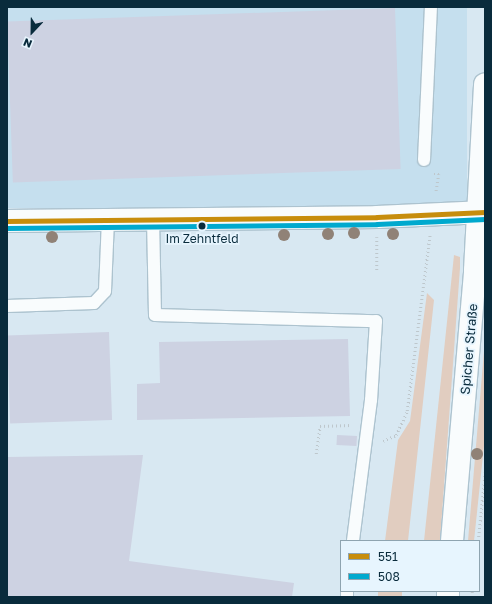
<!DOCTYPE html>
<html>
<head>
<meta charset="utf-8">
<style>
	body { margin:0 }
	#map { position:relative; width:492px; height:604px; overflow:hidden; background:#d8e8f2; font-family:"Golos Text",sans-serif }
	div>[style] { position:absolute }
	.built>* { inset:0; background:#c5dfee; transform-origin:0 0 }
	.green>* { inset:0; background:#e1cdc0; transform-origin:0 0 }
	.building>* { inset:0; background:#cdd2e2; transform-origin:0 0 }
	.path>* { height:2.5px; margin-top:-1.25px; transform-origin:0; background:repeating-linear-gradient(90deg,#bec7cc 0 1px,transparent 0 4px) }
	.roads { filter:drop-shadow(1px 0 #adc3cf) drop-shadow(-1px 0 #adc3cf) drop-shadow(0 1px #adc3cf) drop-shadow(0 -1px #adc3cf) }
	.lane>* { height:12px; margin:-6px; padding:0 6px; transform-origin:6px; border-radius:6px; background:#f9fcfd }
	.street>* { height:22px; margin:-11px; padding:0 11px; transform-origin:11px; border-radius:11px; background:#f9fcfd }
	.secondary>* { height:22px; margin:-11px; padding:0 11px; transform-origin:11px; border-radius:11px; background:#f9fcfd }
	.bus-1>* { height:5px; margin:-2.5px; padding:0 2.5px; transform-origin:2.5px; border-radius:2.5px; background:#c78d0c }
	.bus-2>* { height:5px; margin:-2.5px; padding:0 2.5px; transform-origin:2.5px; border-radius:2.5px; background:#00a9ce }
	.trees>* { width:12px; height:12px; margin:-6px; border-radius:50%; background:#908277 }
	.dots>* { width:11px; height:11px; translate:-50% -50%; box-sizing:border-box; border:2px solid #e7f5fe; border-radius:50% }
	span { translate:-50% -50%; white-space:nowrap; text-align:center; line-height:1.15; -webkit-text-stroke:3.5px #e7f5fe; paint-order:stroke }
	.bus-label { font-size:12px; color:#092b3c }
	.street-label { font-size:13px; color:#092b3c }
	.frame { position:absolute; inset:0; border:8px solid #092b3c; pointer-events:none }
	.legend { position:absolute; left:340px; top:540px; width:140px; height:52px; box-sizing:border-box; background:#e7f5fe; border:1px solid #8ea4b0; margin:0; padding:5px 7px; list-style:none; font-size:12px; color:#092b3c }
	.legend li { display:flex; align-items:center; gap:8px; height:20px }
	.legend b { width:20px; border:1px solid #8ea4b0 }
	.north { position:absolute; left:12px; top:12px; width:40px; height:40px; -webkit-text-stroke:3px #e7f5fe; paint-order:stroke; rotate:202deg; font-size:11px; font-weight:700; line-height:16px; text-align:center; color:#092b3c }
	.north::after { content:''; display:block; margin:auto; width:14px; height:18px; background:#092b3c; clip-path:polygon(50% 0,100% 100%,50% 72%,0 100%) }
</style>
</head>
<body>
<div id="map">
	<div class="built">
		<div style="left:7px;top:7px;width:460px;height:201px"></div>
	</div>
	<div class="green">
		<div style="clip-path:polygon(454px 255px,460px 257px,460px 268px,440px 541px,424px 541px)"></div>
		<div style="clip-path:polygon(427px 293px,434px 300px,408px 541px,385px 541px,398px 440px,410px 421px)"></div>
		<div style="clip-path:polygon(485px 339px,485px 436px,474px 541px,468px 541px)"></div>
		<div style="left:378px;top:591px;width:24px;height:6px"></div>
	</div>
	<div class="building">
		<div style="left:395px;top:8px;width:161px;height:388px;rotate:88deg"></div>
		<div style="left:109px;top:332px;width:88px;height:102px;rotate:88deg"></div>
		<div style="clip-path:polygon(348px 339px,350px 416px,137px 420px,137px 384px,160px 383px,159px 342px)"></div>
		<div style="left:337px;top:435px;width:20px;height:10px;rotate:3deg"></div>
		<div style="clip-path:polygon(143px 455px,129px 561px,294px 583px,292px 597px,7px 597px,7px 457px)"></div>
	</div>
	<div class="path">
		<div style="left:434px;top:174px;width:5px"></div>
		<div style="left:439px;top:174px;width:18px;rotate:99deg"></div>
		<div style="left:377px;top:237px;width:33px;rotate:90deg"></div>
		<div style="left:383px;top:441px;width:14px;rotate:-25deg"></div>
		<div style="left:396px;top:435px;width:26px;rotate:-65deg"></div>
		<div style="left:407px;top:411px;width:177px;rotate:-82.6deg"></div>
		<div style="left:316px;top:454px;width:28px;rotate:-82deg"></div>
		<div style="left:320px;top:426px;width:31px;rotate:-2deg"></div>
		<div style="left:478px;top:541px;width:69px;rotate:-84.2deg"></div>
		<div style="left:472px;top:597px;width:6px;rotate:-90deg"></div>
	</div>
	<div class="roads">
		<div class="lane">
			<div style="left:424px;top:160px;width:153px;rotate:-87.4deg"></div>
			<div style="left:153px;top:219px;width:96px;rotate:88.8deg"></div>
			<div style="left:155px;top:315px;width:221px;rotate:1.6deg"></div>
			<div style="left:376px;top:321px;width:79px;rotate:93.6deg"></div>
			<div style="left:371px;top:400px;width:142px;rotate:97.3deg"></div>
			<div style="left:7px;top:306px;width:87px;rotate:-2deg"></div>
			<div style="left:94px;top:303px;width:16px;rotate:-47deg"></div>
			<div style="left:105px;top:291px;width:71px;rotate:-87.6deg"></div>
			<div style="left:347px;top:597px;width:6px;rotate:-90deg"></div>
		</div>
		<div class="street">
			<div style="left:7px;top:221px;width:370px;rotate:-0.6deg"></div>
			<div style="left:377px;top:217px;width:108px;rotate:-2.7deg"></div>
		</div>
		<div class="secondary">
			<div style="left:452px;top:541px;width:272px;rotate:-85.1deg"></div>
			<div style="left:475px;top:270px;width:186px;rotate:-86.9deg"></div>
			<div style="left:448px;top:597px;width:6px;rotate:-90deg"></div>
		</div>
	</div>
	<div class="bus-1">
		<div style="left:7px;top:221px;width:370px;rotate:-0.6deg"></div>
		<div style="left:377px;top:217px;width:108px;rotate:-2.7deg"></div>
	</div>
	<div class="bus-2">
		<div style="left:7px;top:228px;width:370px;rotate:-0.6deg"></div>
		<div style="left:377px;top:224px;width:108px;rotate:-2.7deg"></div>
	</div>
	<div class="trees">
		<div style="left:354px;top:233px"></div>
		<div style="left:328px;top:234px"></div>
		<div style="left:393px;top:234px"></div>
		<div style="left:284px;top:235px"></div>
		<div style="left:52px;top:237px"></div>
		<div style="left:477px;top:454px"></div>
	</div>
	<div class="dots">
		<div style="left:202px;top:226px;background:#092b3c"></div>
	</div>
	<div class="bus-label">
		<span style="left:202px;top:239px">Im Zehntfeld</span>
	</div>
	<div class="street-label">
		<span style="left:469px;top:349px;rotate:-85deg">Spicher Straße</span>
	</div>
	<div class="frame"></div>
	<ul class="legend">
	<li><b style="height:5px;background:#c78d0c"></b>551</li>
	<li><b style="height:5px;background:#00a9ce"></b>508</li>
	</ul>
	<div class="north">N</div>
</div>
</body>
</html>
